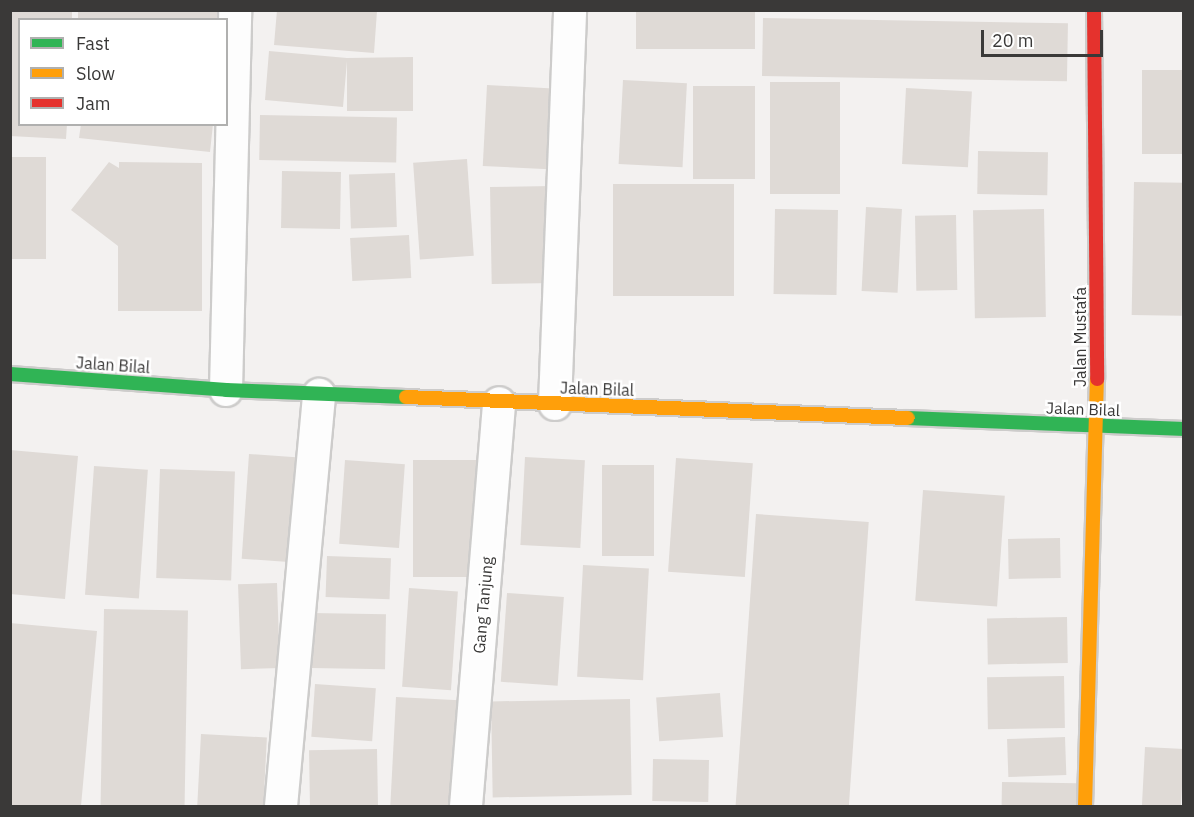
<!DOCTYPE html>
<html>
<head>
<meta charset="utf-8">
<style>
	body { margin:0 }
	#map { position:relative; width:1194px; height:817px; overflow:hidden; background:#f3f1f0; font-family:"IBM Plex Sans",sans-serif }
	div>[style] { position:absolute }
	.building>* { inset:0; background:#dfdad6; transform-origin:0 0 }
	.roads { filter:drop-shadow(2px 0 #cdcccb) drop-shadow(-2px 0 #cdcccb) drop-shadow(0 2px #cdcccb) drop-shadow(0 -2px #cdcccb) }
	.street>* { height:32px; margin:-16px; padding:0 16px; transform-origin:16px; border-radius:16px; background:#fdfdfd }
	.fast>* { height:14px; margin:-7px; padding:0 7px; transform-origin:7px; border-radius:7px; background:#30b455 }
	.slow>* { height:14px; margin:-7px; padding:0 7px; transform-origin:7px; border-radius:7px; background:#ff9f0a }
	.jam>* { height:14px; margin:-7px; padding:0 7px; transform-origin:7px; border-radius:7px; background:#e5322d }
	span { translate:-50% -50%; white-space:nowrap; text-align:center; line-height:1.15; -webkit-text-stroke:5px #fff; paint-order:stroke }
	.street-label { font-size:16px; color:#3a3938 }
	.frame { position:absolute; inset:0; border:12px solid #3a3938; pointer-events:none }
	.legend { position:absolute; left:18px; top:18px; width:210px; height:108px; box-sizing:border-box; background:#fff; border:2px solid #b0b0af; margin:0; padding:8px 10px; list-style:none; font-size:18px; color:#3a3938 }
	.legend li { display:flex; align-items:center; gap:12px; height:30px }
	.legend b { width:30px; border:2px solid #b0b0af }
	.scale { position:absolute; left:981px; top:30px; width:122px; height:27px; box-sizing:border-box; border:3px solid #3a3938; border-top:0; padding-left:8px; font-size:18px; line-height:21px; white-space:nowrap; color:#3a3938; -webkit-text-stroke:4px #fff; paint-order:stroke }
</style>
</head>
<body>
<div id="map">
	<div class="building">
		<div style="clip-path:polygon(10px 10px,72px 10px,72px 20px,20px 20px,20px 124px,67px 124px,66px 139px,10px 136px)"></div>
		<div style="left:78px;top:10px;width:141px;height:10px"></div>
		<div style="clip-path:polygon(277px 10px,377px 11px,374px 53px,274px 45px)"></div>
		<div style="left:636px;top:10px;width:119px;height:39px"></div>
		<div style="left:763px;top:18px;width:305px;height:58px;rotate:1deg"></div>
		<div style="clip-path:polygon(269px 51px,347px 58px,413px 57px,413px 111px,347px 111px,347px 61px,343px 107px,265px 100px)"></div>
		<div style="left:1184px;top:70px;width:84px;height:42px;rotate:90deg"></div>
		<div style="left:623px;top:80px;width:64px;height:84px;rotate:3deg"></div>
		<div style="left:770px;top:82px;width:70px;height:112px"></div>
		<div style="left:487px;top:85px;width:66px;height:81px;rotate:3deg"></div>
		<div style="left:693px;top:86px;width:62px;height:93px"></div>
		<div style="left:906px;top:88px;width:66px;height:76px;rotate:3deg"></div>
		<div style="left:260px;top:115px;width:137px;height:45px;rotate:1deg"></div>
		<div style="clip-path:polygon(81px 124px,213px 124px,210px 152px,79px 138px)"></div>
		<div style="left:978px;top:151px;width:70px;height:43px;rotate:1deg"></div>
		<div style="left:10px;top:157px;width:36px;height:102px"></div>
		<div style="left:467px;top:159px;width:97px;height:54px;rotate:86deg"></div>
		<div style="clip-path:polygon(109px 162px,119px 168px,119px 162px,202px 163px,202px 311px,118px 311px,118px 246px,71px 210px)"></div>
		<div style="left:282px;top:171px;width:59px;height:57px;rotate:1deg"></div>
		<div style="left:395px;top:173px;width:54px;height:46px;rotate:88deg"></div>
		<div style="left:1134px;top:182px;width:50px;height:133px;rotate:1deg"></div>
		<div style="left:613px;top:184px;width:121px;height:112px"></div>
		<div style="left:552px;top:186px;width:97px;height:62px;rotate:89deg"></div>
		<div style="left:866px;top:207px;width:36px;height:84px;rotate:3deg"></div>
		<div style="left:775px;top:209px;width:63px;height:85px;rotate:1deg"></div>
		<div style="left:1044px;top:209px;width:108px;height:71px;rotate:89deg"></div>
		<div style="left:956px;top:215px;width:75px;height:41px;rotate:89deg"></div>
		<div style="left:409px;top:235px;width:43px;height:59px;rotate:87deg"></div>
		<div style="clip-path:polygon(10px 450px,78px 456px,65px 599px,10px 594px)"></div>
		<div style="left:249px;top:454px;width:54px;height:105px;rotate:4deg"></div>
		<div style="left:525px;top:457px;width:60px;height:88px;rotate:3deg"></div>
		<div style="left:676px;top:458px;width:77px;height:114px;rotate:4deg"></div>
		<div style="left:345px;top:460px;width:60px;height:84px;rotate:4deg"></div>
		<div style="left:413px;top:460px;width:70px;height:117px"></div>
		<div style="left:602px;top:465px;width:52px;height:91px"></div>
		<div style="left:94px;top:466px;width:54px;height:129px;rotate:4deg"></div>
		<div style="left:160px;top:469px;width:75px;height:109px;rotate:2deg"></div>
		<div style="left:923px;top:490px;width:82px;height:111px;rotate:4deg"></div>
		<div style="left:756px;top:514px;width:113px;height:293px;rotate:4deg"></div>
		<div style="left:1060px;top:538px;width:40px;height:52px;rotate:89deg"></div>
		<div style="left:327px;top:556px;width:64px;height:41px;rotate:2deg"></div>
		<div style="left:583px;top:565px;width:66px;height:112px;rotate:3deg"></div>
		<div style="left:277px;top:583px;width:85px;height:39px;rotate:88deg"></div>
		<div style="left:409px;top:588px;width:49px;height:99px;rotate:4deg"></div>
		<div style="left:507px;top:593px;width:57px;height:89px;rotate:4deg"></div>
		<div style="left:104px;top:609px;width:84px;height:197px;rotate:1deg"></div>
		<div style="left:312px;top:613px;width:74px;height:55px;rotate:1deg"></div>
		<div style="left:1067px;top:617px;width:46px;height:80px;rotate:89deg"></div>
		<div style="clip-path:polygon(10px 623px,97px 631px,81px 806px,10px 806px)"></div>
		<div style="left:1064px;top:676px;width:52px;height:77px;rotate:89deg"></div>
		<div style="left:315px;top:684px;width:61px;height:53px;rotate:4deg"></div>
		<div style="left:720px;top:693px;width:44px;height:64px;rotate:86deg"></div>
		<div style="left:396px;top:697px;width:63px;height:109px;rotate:3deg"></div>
		<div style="left:630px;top:699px;width:96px;height:139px;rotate:89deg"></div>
		<div style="left:201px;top:734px;width:66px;height:72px;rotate:3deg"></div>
		<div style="left:1065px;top:737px;width:38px;height:58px;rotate:88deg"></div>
		<div style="left:1145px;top:747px;width:39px;height:59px;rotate:3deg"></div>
		<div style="left:377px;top:749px;width:57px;height:68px;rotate:89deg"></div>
		<div style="left:653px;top:759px;width:56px;height:42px;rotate:1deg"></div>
		<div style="left:1002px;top:782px;width:75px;height:24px;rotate:1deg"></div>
	</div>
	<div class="roads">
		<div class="street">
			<div style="left:226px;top:390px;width:380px;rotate:-88.6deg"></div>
			<div style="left:555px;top:404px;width:394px;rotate:-87.8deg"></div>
			<div style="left:281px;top:806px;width:413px;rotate:-84.7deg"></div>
			<div style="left:466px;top:806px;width:404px;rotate:-85.3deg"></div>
		</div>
		<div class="fast">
			<div style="left:10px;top:374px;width:217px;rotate:4.2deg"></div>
			<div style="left:226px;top:390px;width:180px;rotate:2.2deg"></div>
			<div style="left:908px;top:418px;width:276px;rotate:2.3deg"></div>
		</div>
		<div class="slow">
			<div style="left:406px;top:397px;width:502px;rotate:2.4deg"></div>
			<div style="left:1085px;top:806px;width:427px;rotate:-88.4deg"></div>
		</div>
		<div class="jam">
			<div style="left:1094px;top:10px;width:369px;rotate:89.5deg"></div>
		</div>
	</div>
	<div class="street-label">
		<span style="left:1080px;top:337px;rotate:-90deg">Jalan Mustafa</span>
		<span style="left:113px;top:365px;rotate:4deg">Jalan Bilal</span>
		<span style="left:597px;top:389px;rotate:2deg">Jalan Bilal</span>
		<span style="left:1083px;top:409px;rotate:2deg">Jalan Bilal</span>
		<span style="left:483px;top:605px;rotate:-85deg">Gang Tanjung</span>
	</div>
	<div class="frame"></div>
	<ul class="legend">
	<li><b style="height:8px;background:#30b455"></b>Fast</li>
	<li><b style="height:8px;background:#ff9f0a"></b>Slow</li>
	<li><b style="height:8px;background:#e5322d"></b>Jam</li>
	</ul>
	<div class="scale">20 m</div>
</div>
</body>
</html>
